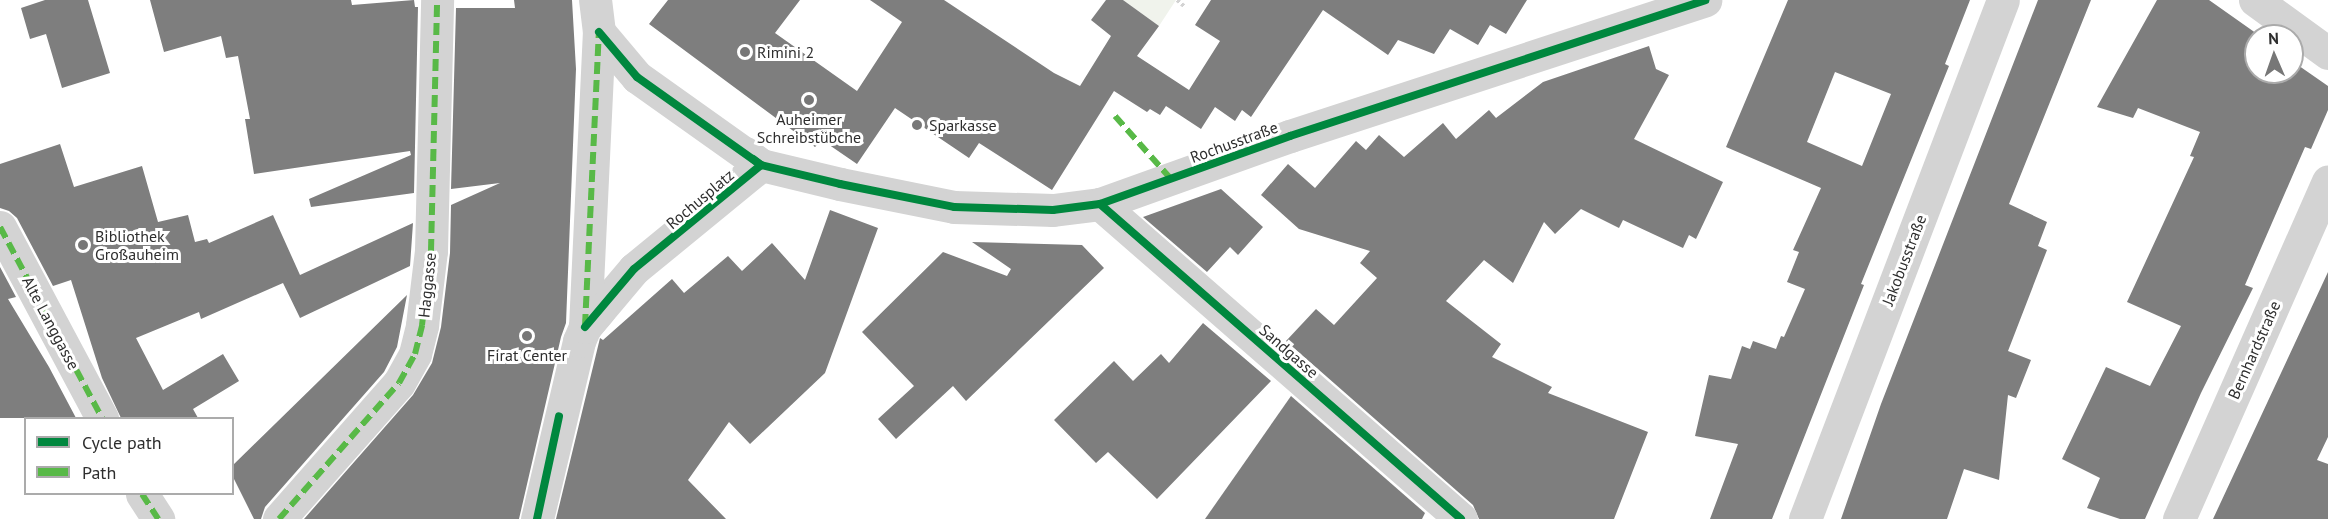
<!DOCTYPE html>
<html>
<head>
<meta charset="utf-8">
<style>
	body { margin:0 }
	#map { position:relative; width:2328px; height:519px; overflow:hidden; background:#fff; font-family:"PT Sans",sans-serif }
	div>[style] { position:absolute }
	.green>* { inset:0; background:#f0f3ec }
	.building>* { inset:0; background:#7e7e7e }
	.path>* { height:4px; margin-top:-2px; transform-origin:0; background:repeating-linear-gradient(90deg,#d3d3d3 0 3px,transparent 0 6px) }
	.street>* { height:33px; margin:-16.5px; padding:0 16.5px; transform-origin:16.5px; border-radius:16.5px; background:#d3d3d3 }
	.quiet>* { height:6px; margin-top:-3px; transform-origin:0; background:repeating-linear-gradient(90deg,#58b947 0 12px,transparent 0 18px) }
	.cycleway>* { height:8px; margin:-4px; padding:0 4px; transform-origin:4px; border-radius:4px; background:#00873e }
	.dots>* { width:16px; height:16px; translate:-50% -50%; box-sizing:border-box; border:3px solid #fff; border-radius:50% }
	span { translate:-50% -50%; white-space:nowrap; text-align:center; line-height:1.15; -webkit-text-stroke:6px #fff; paint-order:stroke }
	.poi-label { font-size:16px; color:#2e2e2e }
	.left { translate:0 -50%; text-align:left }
	.street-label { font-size:16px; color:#2e2e2e }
	.legend { position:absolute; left:24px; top:417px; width:210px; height:78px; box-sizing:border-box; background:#fff; border:2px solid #ababab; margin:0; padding:8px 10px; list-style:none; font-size:18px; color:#2e2e2e }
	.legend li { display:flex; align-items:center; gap:12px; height:30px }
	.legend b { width:30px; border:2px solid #ababab }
	.north { position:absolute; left:2244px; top:24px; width:60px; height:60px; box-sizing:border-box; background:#fff; border:2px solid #ababab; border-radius:50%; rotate:358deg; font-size:16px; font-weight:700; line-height:24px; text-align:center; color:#2e2e2e }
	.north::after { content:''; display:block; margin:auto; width:21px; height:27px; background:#777; clip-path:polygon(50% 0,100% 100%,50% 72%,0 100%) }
</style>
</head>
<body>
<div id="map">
	<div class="green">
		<div style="clip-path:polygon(1123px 0,1176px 0,1159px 26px)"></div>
	</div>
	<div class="building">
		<div style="clip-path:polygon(45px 0,88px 0,110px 73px,62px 88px,46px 34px,30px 39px,21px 8px)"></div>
		<div style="clip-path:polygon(150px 0,351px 0,352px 5px,414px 0,415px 7px,418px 7px,414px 193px,311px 207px,309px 199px,411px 155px,410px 151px,254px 174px,245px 119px,250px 119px,238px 56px,226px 58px,221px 36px,164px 52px)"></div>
		<div style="clip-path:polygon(514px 0,572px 0,576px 69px,566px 323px,561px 337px,519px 519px,304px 519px,413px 395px,432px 363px,441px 327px,450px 253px,451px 205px,500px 183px,451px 189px,456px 8px,515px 8px)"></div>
		<div style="clip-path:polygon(668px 0,800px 0,775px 33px,857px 91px,902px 22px,870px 0,944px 0,1054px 73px,1080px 86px,1111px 36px,1091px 20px,1106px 0,1123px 0,1159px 26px,1137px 56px,1189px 90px,1220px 41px,1195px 25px,1211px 0,1527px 0,1506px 34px,1490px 25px,1478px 45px,1450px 29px,1434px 54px,1398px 40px,1388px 55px,1323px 10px,1251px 117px,1242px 110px,1235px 121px,1215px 107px,1201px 129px,1166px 106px,1160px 115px,1150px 109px,1147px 112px,1114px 91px,1052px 190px,979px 143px,969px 158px,895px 108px,857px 164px,822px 140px,815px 147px,649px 24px)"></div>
		<div style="clip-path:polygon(evenodd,1788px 0,1970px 0,1945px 64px,1949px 66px,1861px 284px,1864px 285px,1772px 519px,1710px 519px,1738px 444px,1695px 436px,1709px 375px,1731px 379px,1742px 346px,1750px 349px,1753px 341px,1776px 349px,1781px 336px,1784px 337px,1805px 289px,1787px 282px,1799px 252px,1793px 250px,1821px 188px,1726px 147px,1788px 0,1835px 72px,1891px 94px,1862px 166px,1807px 142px,1835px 72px)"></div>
		<div style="clip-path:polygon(2038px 0,2091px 0,2009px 204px,2047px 222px,2038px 246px,2047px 250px,2008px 351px,2031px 360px,2016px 398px,2008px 395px,1999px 480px,1964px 469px,1947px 519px,1841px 519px,1881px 404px)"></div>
		<div style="clip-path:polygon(2157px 0,2209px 0,2260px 36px,2255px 36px,2256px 72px,2292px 72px,2292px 61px,2328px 86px,2328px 110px,2311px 149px,2305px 147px,2245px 285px,2253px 288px,2201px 393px,2145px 519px,2120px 519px,2087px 508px,2100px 478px,2062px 459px,2106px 367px,2150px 386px,2181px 326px,2127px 302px,2194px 157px,2190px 156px,2200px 132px,2138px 108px,2133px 118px,2097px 107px)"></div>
		<div style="clip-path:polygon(1649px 46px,1656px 69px,1669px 75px,1634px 139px,1723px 182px,1696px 239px,1689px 235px,1683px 248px,1623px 220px,1619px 228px,1581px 209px,1555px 234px,1544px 222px,1513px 283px,1484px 260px,1446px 301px,1501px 344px,1492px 357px,1552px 387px,1548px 393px,1648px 432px,1614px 519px,1479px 519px,1473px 505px,1286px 341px,1316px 309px,1334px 325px,1377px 278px,1360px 263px,1370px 251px,1299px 229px,1261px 195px,1288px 164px,1315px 188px,1356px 141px,1366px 150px,1379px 135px,1404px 157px,1443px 123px,1456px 139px,1489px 110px,1496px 118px,1543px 82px)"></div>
		<div style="clip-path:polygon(60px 144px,74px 187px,142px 166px,158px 222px,188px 215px,195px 242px,207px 239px,209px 243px,273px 215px,300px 275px,413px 223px,410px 266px,300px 318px,283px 283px,201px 319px,199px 312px,136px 338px,163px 390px,223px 354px,239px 381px,193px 409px,198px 418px,121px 418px,102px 378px,71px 280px,53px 286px,17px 218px,9px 211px,0 208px,0 164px)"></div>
		<div style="clip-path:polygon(1221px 189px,1263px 227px,1238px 255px,1230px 247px,1207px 272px,1143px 217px)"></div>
		<div style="clip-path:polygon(830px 210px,878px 228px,825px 373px,750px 444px,729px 422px,688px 480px,726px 519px,556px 519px,600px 338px,603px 340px,672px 279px,684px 293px,728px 256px,742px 271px,772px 243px,805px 280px)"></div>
		<div style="clip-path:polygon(972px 242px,1082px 245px,1104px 268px,966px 401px,953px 386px,896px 439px,878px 419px,914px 386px,862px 332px,943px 252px,1007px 276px,1011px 269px)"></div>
		<div style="clip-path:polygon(0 267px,16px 297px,8px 299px,49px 367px,76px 418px,0 418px)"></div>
		<div style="clip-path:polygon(2328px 272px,2328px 437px,2317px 460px,2328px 464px,2328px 519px,2213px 519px)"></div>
		<div style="clip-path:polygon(407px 295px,397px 347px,384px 372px,265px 507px,261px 519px,254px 519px,232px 475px,232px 466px)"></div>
		<div style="clip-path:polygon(1203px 323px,1271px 381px,1157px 499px,1108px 452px,1096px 463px,1054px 420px,1114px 361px,1133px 381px,1161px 354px,1169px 363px)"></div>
		<div style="clip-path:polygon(1291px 396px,1425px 513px,1422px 519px,1205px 519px)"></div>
	</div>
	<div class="path">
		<div style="left:1177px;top:0;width:11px;rotate:41deg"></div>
	</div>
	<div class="street">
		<div style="left:2255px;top:0;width:90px;rotate:36deg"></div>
		<div style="left:599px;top:32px;width:59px;rotate:49.8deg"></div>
		<div style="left:637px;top:77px;width:152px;rotate:35.4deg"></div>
		<div style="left:761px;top:165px;width:81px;rotate:13.5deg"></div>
		<div style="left:840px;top:184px;width:116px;rotate:11.4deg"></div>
		<div style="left:954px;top:207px;width:99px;rotate:1.7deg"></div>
		<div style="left:1053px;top:210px;width:47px;rotate:-7.3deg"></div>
		<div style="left:1100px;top:204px;width:202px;rotate:-19.7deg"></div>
		<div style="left:1290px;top:136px;width:437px;rotate:-18.1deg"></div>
		<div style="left:1100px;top:204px;width:479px;rotate:41.1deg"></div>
		<div style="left:0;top:227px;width:217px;rotate:61.9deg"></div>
		<div style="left:585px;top:327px;width:76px;rotate:-49.8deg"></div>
		<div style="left:634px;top:269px;width:164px;rotate:-39.3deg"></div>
		<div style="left:761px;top:165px;width:20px;rotate:-143deg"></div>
		<div style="left:585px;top:327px;width:295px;rotate:-87.3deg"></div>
		<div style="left:599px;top:32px;width:32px;rotate:-97deg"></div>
		<div style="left:142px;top:494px;width:30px;rotate:57deg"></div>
		<div style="left:279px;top:519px;width:181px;rotate:-48.6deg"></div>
		<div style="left:399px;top:383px;width:33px;rotate:-61deg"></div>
		<div style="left:415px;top:354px;width:30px;rotate:-76deg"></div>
		<div style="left:422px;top:325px;width:75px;rotate:-83.1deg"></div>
		<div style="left:431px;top:251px;width:251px;rotate:-88.6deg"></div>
		<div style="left:537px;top:519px;width:183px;rotate:-76.7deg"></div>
		<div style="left:579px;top:341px;width:15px;rotate:-67deg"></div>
		<div style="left:585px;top:327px;width:23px;rotate:-50deg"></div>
		<div style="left:1805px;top:519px;width:555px;rotate:-69.12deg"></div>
		<div style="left:2179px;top:519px;width:369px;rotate:-66.2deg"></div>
	</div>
	<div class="quiet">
		<div style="left:1115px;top:116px;width:84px;rotate:48.4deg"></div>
		<div style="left:0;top:227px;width:217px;rotate:61.9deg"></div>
		<div style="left:585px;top:326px;width:294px;rotate:-87.3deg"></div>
		<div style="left:142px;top:494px;width:30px;rotate:57deg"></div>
		<div style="left:279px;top:519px;width:181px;rotate:-48.6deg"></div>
		<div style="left:399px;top:383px;width:33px;rotate:-61deg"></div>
		<div style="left:415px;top:354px;width:30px;rotate:-76deg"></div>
		<div style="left:422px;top:325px;width:75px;rotate:-83.1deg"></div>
		<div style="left:431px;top:251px;width:251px;rotate:-88.6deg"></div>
	</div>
	<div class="cycleway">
		<div style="left:599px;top:32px;width:59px;rotate:49.8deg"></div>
		<div style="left:637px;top:77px;width:152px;rotate:35.4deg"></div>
		<div style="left:761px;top:165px;width:81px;rotate:13.5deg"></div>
		<div style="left:840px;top:184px;width:116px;rotate:11.4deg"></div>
		<div style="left:954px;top:207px;width:99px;rotate:1.7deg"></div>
		<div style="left:1053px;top:210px;width:47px;rotate:-7.3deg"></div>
		<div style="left:1100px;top:204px;width:202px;rotate:-19.7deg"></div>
		<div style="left:1290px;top:136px;width:437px;rotate:-18.1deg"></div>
		<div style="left:1100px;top:204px;width:479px;rotate:41.1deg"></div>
		<div style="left:585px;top:327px;width:76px;rotate:-49.8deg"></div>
		<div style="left:634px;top:269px;width:164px;rotate:-39.3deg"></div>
		<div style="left:761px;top:165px;width:10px;rotate:-143deg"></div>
		<div style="left:537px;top:519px;width:105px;rotate:-77.9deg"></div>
	</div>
	<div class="dots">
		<div style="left:745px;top:52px;background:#777"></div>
		<div style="left:809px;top:100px;background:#777"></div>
		<div style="left:917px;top:125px;background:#777"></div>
		<div style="left:83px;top:245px;background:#777"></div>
		<div style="left:527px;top:336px;background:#777"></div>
	</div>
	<div class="poi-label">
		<span class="left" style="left:757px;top:52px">Rimini 2</span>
		<span style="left:809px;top:128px">Auheimer<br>Schreibstübche</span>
		<span class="left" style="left:929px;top:125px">Sparkasse</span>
		<span class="left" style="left:95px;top:245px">Bibliothek<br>Großauheim</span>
		<span style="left:527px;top:355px">Firat Center</span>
	</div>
	<div class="street-label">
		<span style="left:1234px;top:142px;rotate:-20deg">Rochusstraße</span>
		<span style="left:700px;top:199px;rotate:-40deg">Rochusplatz</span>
		<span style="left:1904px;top:260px;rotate:-69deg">Jakobusstraße</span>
		<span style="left:427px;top:285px;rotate:-84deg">Haggasse</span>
		<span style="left:51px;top:323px;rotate:62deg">Alte Langgasse</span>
		<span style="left:2254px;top:350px;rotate:-66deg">Bernhardstraße</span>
		<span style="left:1289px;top:351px;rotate:41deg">Sandgasse</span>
	</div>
	<ul class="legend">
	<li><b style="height:8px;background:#00873e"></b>Cycle path</li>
	<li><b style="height:8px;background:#58b947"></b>Path</li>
	</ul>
	<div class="north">N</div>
</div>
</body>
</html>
